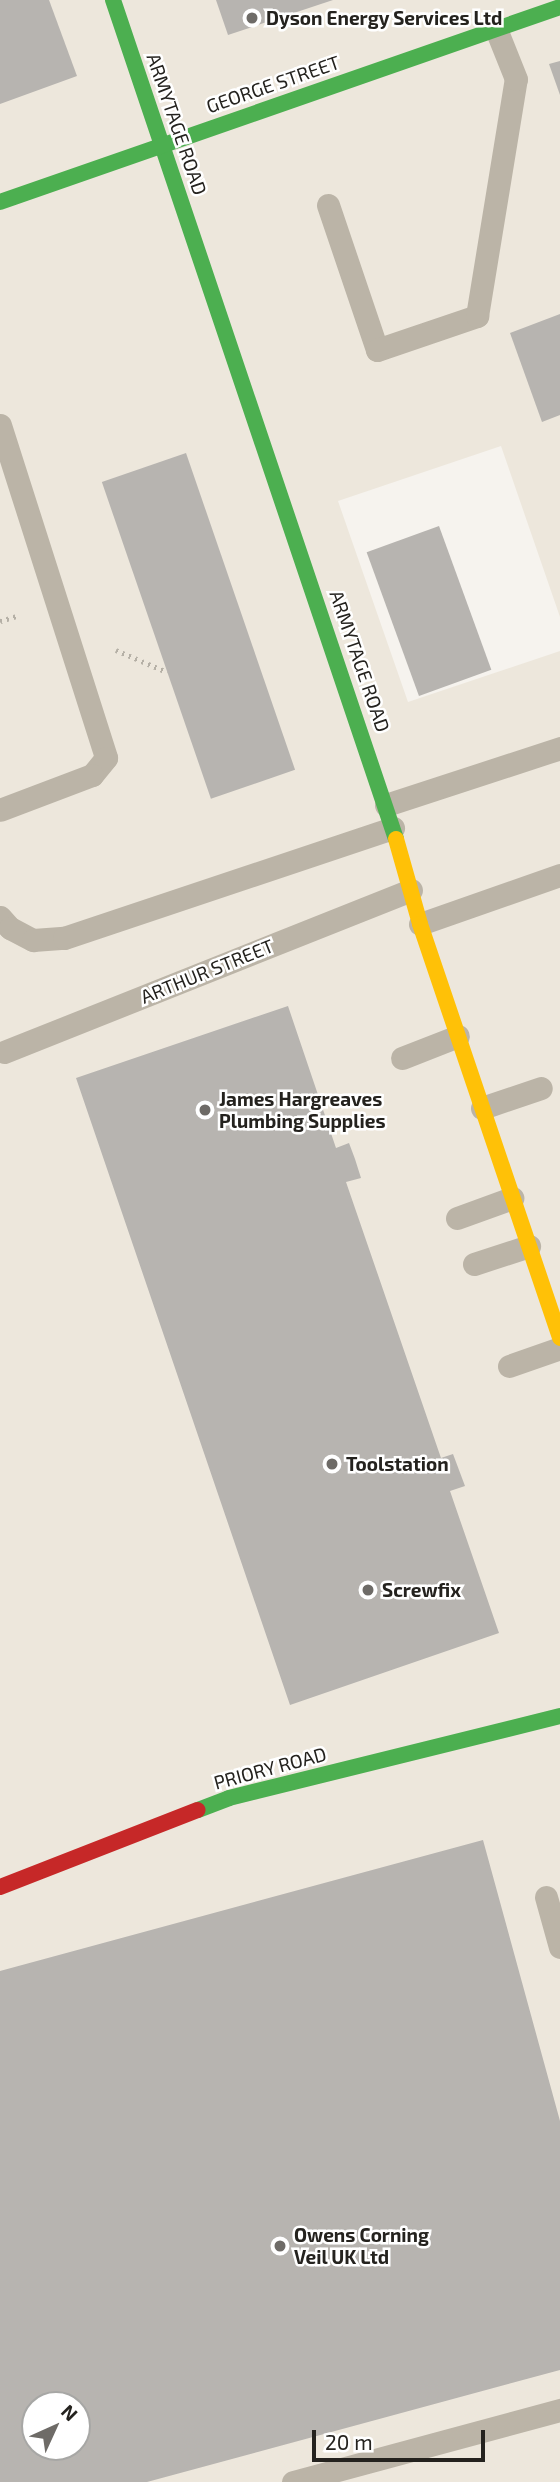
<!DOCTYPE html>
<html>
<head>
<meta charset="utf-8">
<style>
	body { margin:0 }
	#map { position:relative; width:560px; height:2482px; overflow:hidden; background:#f6f3ee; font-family:"Exo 2",sans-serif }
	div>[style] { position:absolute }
	.built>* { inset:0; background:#ede7dc }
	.building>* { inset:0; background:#b7b4b0; transform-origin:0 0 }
	.path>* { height:4.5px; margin-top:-2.25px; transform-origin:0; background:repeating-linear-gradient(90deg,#b5b0a6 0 2px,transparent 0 7px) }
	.lane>* { height:23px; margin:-11.5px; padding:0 11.5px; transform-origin:11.5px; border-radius:11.5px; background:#bbb4a7 }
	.fast>* { height:16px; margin:-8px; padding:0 8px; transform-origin:8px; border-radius:8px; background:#4caf50 }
	.slow>* { height:16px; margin:-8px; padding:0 8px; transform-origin:8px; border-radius:8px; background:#ffc107 }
	.jam>* { height:16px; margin:-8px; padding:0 8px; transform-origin:8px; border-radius:8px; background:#c62828 }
	.dots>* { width:19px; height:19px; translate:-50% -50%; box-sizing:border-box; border:4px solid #fff; border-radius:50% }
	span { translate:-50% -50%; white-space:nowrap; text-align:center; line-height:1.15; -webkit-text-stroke:5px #fff; paint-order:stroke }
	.poi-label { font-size:19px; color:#24221e; font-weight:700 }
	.left { translate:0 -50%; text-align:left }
	.street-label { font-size:19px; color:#24221e }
	.north { position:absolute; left:21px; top:2391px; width:70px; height:70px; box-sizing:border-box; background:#fff; border:2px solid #a7a7a5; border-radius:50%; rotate:45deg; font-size:19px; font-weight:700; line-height:28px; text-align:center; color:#24221e }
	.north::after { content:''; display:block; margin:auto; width:24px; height:32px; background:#6e6b67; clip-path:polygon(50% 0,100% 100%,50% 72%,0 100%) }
	.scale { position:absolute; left:312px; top:2430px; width:173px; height:32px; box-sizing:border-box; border:4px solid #24221e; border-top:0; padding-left:9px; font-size:21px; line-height:24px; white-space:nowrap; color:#24221e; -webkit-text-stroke:5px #fff; paint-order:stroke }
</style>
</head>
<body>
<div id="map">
	<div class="built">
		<div style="clip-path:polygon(evenodd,0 0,560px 0,560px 617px,501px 446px,338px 501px,408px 702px,560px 651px,560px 2482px,0 2482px,0 0,35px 2405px,77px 2405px,77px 2447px,35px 2447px,35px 2405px)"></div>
	</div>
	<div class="building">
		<div style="clip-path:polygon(0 0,49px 0,77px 76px,0 104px)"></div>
		<div style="clip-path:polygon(216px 0,333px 0,228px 35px)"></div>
		<div style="clip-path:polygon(560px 61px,560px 95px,549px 64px)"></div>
		<div style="clip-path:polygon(560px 314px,560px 415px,542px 422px,510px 333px)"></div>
		<div style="left:186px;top:453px;width:335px;height:89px;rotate:71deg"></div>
		<div style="left:439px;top:526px;width:153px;height:77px;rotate:70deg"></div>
		<div style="clip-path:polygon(288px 1006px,336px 1148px,349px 1143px,355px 1159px,361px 1178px,346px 1182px,441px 1458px,453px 1454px,465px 1486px,450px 1491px,499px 1633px,290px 1705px,76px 1078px)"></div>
		<div style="clip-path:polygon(evenodd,483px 1840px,560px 2121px,560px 2370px,147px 2482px,0 2482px,0 1971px,483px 1840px,35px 2405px,77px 2405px,77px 2447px,35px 2447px,35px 2405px)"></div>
	</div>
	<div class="path">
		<div style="left:0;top:621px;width:17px;rotate:-17deg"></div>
		<div style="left:116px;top:650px;width:56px;rotate:23.3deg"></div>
	</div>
	<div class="lane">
		<div style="left:328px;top:205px;width:153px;rotate:71.3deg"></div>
		<div style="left:377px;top:350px;width:106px;rotate:-18.8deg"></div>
		<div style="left:477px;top:316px;width:240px;rotate:-80.7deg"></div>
		<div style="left:516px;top:79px;width:54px;rotate:-111.8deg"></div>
		<div style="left:0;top:425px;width:349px;rotate:72.3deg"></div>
		<div style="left:106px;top:758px;width:22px;rotate:129deg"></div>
		<div style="left:92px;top:775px;width:98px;rotate:159.2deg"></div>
		<div style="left:386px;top:805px;width:183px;rotate:-18.1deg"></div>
		<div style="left:0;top:917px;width:15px;rotate:48deg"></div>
		<div style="left:10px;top:928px;width:26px;rotate:28deg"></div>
		<div style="left:33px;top:940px;width:31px;rotate:-4deg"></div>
		<div style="left:64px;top:938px;width:347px;rotate:-18.5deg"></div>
		<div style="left:420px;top:924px;width:148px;rotate:-19.3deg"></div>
		<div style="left:4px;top:1052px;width:438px;rotate:-21.7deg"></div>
		<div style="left:402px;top:1058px;width:60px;rotate:-21.4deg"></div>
		<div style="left:482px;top:1108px;width:62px;rotate:-18.7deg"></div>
		<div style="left:457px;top:1218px;width:59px;rotate:-20deg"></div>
		<div style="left:474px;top:1264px;width:58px;rotate:-18.1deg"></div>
		<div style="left:509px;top:1366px;width:54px;rotate:-19.4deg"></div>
		<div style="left:546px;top:1897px;width:52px;rotate:74.4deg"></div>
		<div style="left:293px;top:2482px;width:277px;rotate:-15.1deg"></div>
	</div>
	<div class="fast">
		<div style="left:113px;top:0;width:885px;rotate:71.36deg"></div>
		<div style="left:0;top:202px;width:593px;rotate:-19.2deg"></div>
		<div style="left:198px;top:1810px;width:33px;rotate:-21deg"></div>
		<div style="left:229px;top:1798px;width:341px;rotate:-13.9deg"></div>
	</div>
	<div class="slow">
		<div style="left:396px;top:839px;width:88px;rotate:74.2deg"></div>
		<div style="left:420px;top:924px;width:437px;rotate:71.3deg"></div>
	</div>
	<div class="jam">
		<div style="left:0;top:1887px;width:212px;rotate:-21.3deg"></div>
	</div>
	<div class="dots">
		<div style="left:252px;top:18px;background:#6e6b67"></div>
		<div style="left:205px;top:1110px;background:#6e6b67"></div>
		<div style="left:332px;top:1464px;background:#6e6b67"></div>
		<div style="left:368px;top:1590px;background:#6e6b67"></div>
		<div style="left:280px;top:2246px;background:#6e6b67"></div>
	</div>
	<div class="poi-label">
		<span class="left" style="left:266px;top:18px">Dyson Energy Services Ltd</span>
		<span class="left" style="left:219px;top:1110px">James Hargreaves<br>Plumbing Supplies</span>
		<span class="left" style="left:346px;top:1464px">Toolstation</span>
		<span class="left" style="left:382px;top:1590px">Screwfix</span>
		<span class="left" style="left:294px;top:2246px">Owens Corning<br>Veil UK Ltd</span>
	</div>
	<div class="street-label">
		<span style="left:273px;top:84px;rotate:-19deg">GEORGE STREET</span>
		<span style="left:177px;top:124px;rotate:71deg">ARMYTAGE ROAD</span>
		<span style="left:360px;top:661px;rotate:71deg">ARMYTAGE ROAD</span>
		<span style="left:207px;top:971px;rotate:-22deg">ARTHUR STREET</span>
		<span style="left:270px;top:1768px;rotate:-15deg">PRIORY ROAD</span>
	</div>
	<div class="north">N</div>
	<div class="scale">20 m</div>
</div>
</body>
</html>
